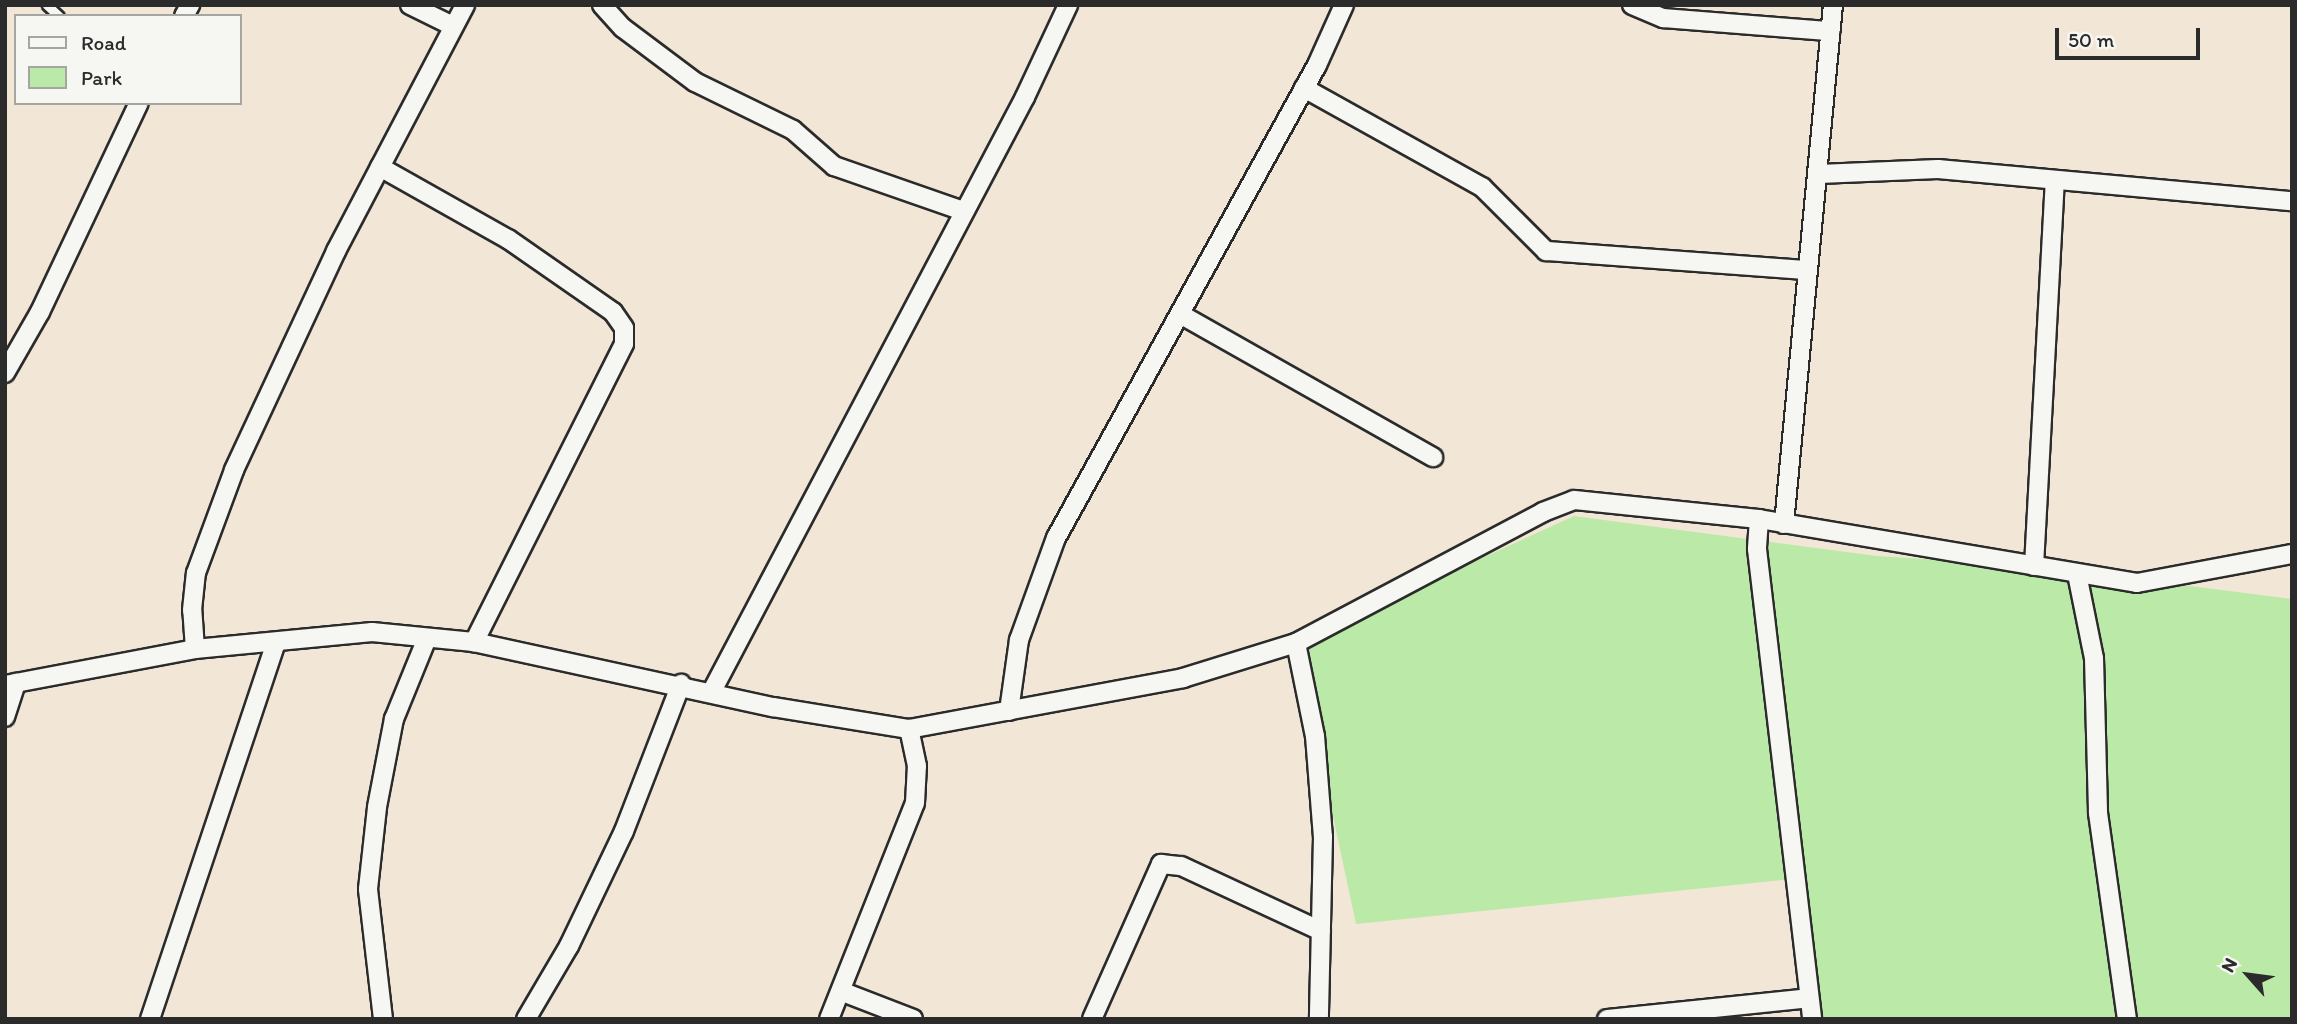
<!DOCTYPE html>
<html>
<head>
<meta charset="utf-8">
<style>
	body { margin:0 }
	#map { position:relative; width:2297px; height:1024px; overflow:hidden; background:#f2e7d7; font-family:Itim,sans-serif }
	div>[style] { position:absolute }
	.green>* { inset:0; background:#bbe9a7 }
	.roads { filter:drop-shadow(2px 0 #2b2b2b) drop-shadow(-2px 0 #2b2b2b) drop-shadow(0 2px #2b2b2b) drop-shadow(0 -2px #2b2b2b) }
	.service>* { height:9px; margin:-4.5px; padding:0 4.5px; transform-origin:4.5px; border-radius:4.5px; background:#f6f6f2 }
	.minor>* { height:18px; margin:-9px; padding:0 9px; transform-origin:9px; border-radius:9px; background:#f6f6f2 }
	span { translate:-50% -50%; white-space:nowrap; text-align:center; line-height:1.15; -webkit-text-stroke:7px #f6f6f2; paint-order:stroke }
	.frame { position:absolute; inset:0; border:7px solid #2b2b2b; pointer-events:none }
	.legend { position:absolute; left:14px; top:14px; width:228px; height:91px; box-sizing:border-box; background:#f6f6f2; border:2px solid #a5a5a2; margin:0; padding:9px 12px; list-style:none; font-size:21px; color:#2b2b2b }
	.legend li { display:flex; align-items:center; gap:14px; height:35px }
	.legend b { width:35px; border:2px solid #a5a5a2 }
	.north { position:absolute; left:2213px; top:940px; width:70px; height:70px; -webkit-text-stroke:5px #f6f6f2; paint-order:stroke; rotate:298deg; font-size:19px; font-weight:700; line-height:28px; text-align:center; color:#2b2b2b }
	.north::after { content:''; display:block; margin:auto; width:24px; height:32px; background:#2b2b2b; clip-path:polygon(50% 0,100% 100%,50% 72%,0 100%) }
	.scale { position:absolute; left:2055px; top:28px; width:145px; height:32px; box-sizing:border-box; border:4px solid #2b2b2b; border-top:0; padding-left:9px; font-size:21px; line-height:24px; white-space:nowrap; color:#2b2b2b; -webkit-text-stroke:5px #f6f6f2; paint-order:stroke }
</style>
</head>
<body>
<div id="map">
	<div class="green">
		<div style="clip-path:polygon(1574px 516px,1877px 556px,2034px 566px,2292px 599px,2292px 1019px,1823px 1019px,1801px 878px,1356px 924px,1296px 643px)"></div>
	</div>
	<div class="roads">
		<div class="service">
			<div style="left:47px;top:5px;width:16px;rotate:43deg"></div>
		</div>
		<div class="minor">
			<div style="left:410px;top:5px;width:48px;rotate:26deg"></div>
			<div style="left:602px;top:5px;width:31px;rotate:48deg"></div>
			<div style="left:623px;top:28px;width:90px;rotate:36.9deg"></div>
			<div style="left:695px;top:82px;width:109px;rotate:26.1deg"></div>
			<div style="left:793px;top:130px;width:55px;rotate:41.3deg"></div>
			<div style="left:834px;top:166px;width:137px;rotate:19.2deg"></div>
			<div style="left:1632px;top:5px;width:34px;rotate:23deg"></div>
			<div style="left:1663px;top:18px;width:168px;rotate:4.5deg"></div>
			<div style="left:184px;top:16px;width:13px;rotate:-61deg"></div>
			<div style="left:1304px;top:88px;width:204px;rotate:29.1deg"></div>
			<div style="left:1482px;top:187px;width:91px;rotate:45deg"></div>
			<div style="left:1546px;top:251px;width:261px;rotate:4.2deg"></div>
			<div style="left:380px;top:167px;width:147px;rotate:29.4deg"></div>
			<div style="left:508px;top:239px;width:128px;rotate:34.8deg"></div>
			<div style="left:613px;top:312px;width:19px;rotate:55deg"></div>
			<div style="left:624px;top:328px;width:16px;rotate:90deg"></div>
			<div style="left:624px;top:344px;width:334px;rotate:116.7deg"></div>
			<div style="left:1819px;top:174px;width:119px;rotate:-2.4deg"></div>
			<div style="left:1938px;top:169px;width:355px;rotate:5.2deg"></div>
			<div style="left:1180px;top:314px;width:291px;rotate:29.5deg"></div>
			<div style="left:5px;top:373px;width:70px;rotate:-60.2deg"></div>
			<div style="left:40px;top:312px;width:231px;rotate:-64.7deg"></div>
			<div style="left:1759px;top:519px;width:30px;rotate:94deg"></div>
			<div style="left:1757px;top:549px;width:473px;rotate:83.3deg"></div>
			<div style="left:1784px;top:524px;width:521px;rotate:-84.61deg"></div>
			<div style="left:2034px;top:566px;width:385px;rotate:-86.9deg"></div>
			<div style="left:2077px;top:574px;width:86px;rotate:78.6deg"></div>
			<div style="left:2094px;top:658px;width:155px;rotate:88.5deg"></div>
			<div style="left:2098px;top:813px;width:208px;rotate:82deg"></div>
			<div style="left:1296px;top:643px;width:95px;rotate:78.5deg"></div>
			<div style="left:1315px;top:736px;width:101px;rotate:85.5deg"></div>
			<div style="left:1323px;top:837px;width:182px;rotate:91.3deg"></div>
			<div style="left:195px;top:649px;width:39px;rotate:-94deg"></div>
			<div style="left:192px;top:610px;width:37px;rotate:-84deg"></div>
			<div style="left:196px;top:573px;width:110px;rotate:-69.7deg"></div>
			<div style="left:234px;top:470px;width:242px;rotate:-65deg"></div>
			<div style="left:336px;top:251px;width:278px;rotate:-62.3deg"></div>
			<div style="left:5px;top:685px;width:193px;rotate:-10.7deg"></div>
			<div style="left:195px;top:649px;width:178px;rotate:-5.5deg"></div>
			<div style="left:372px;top:632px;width:102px;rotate:5.6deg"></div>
			<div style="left:474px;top:642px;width:306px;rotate:12.3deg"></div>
			<div style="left:773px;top:707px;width:138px;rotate:9.2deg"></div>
			<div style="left:909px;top:729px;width:279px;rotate:-10.5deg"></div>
			<div style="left:1183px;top:678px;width:118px;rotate:-17.2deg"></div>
			<div style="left:1296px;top:643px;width:280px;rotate:-27.9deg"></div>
			<div style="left:1543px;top:512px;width:33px;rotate:-21deg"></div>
			<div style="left:1574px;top:500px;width:186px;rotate:5.9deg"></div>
			<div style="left:1759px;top:519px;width:383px;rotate:9.6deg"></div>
			<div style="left:2137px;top:583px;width:158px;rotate:-10.6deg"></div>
			<div style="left:712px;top:691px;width:671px;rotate:-62.21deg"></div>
			<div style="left:1025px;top:97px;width:102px;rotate:-64.9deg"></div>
			<div style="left:1009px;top:711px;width:72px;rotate:-82deg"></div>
			<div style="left:1019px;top:640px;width:109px;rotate:-70.1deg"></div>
			<div style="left:1056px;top:538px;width:540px;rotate:-61.11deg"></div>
			<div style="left:1317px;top:65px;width:66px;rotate:-65.8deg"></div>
			<div style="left:5px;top:717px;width:36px;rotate:-72deg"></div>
			<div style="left:843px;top:992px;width:75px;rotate:21.1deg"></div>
			<div style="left:150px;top:1019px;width:397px;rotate:-71.5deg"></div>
			<div style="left:383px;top:1019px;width:131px;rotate:-96.6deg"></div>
			<div style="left:368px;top:889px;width:82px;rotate:-83.7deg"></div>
			<div style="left:377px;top:807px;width:90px;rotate:-79.1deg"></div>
			<div style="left:394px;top:719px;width:87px;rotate:-67.8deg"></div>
			<div style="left:526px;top:1019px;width:85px;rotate:-59.5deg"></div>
			<div style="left:569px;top:946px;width:127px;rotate:-64.4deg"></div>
			<div style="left:624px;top:831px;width:158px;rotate:-68.8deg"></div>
			<div style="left:829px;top:1019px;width:232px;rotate:-68.3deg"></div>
			<div style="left:915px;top:803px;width:37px;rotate:-87deg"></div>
			<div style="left:917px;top:766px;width:38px;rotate:-102deg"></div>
			<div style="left:1092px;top:1019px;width:170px;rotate:-66deg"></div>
			<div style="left:1161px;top:864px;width:20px;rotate:6deg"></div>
			<div style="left:1181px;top:866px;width:154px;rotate:24.9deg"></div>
			<div style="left:1607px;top:1019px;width:203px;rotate:-5.9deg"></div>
		</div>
	</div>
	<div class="frame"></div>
	<ul class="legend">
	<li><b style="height:9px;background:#f6f6f2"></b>Road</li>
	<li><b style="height:19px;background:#bbe9a7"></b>Park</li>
	</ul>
	<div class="north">N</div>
	<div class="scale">50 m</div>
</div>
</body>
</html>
